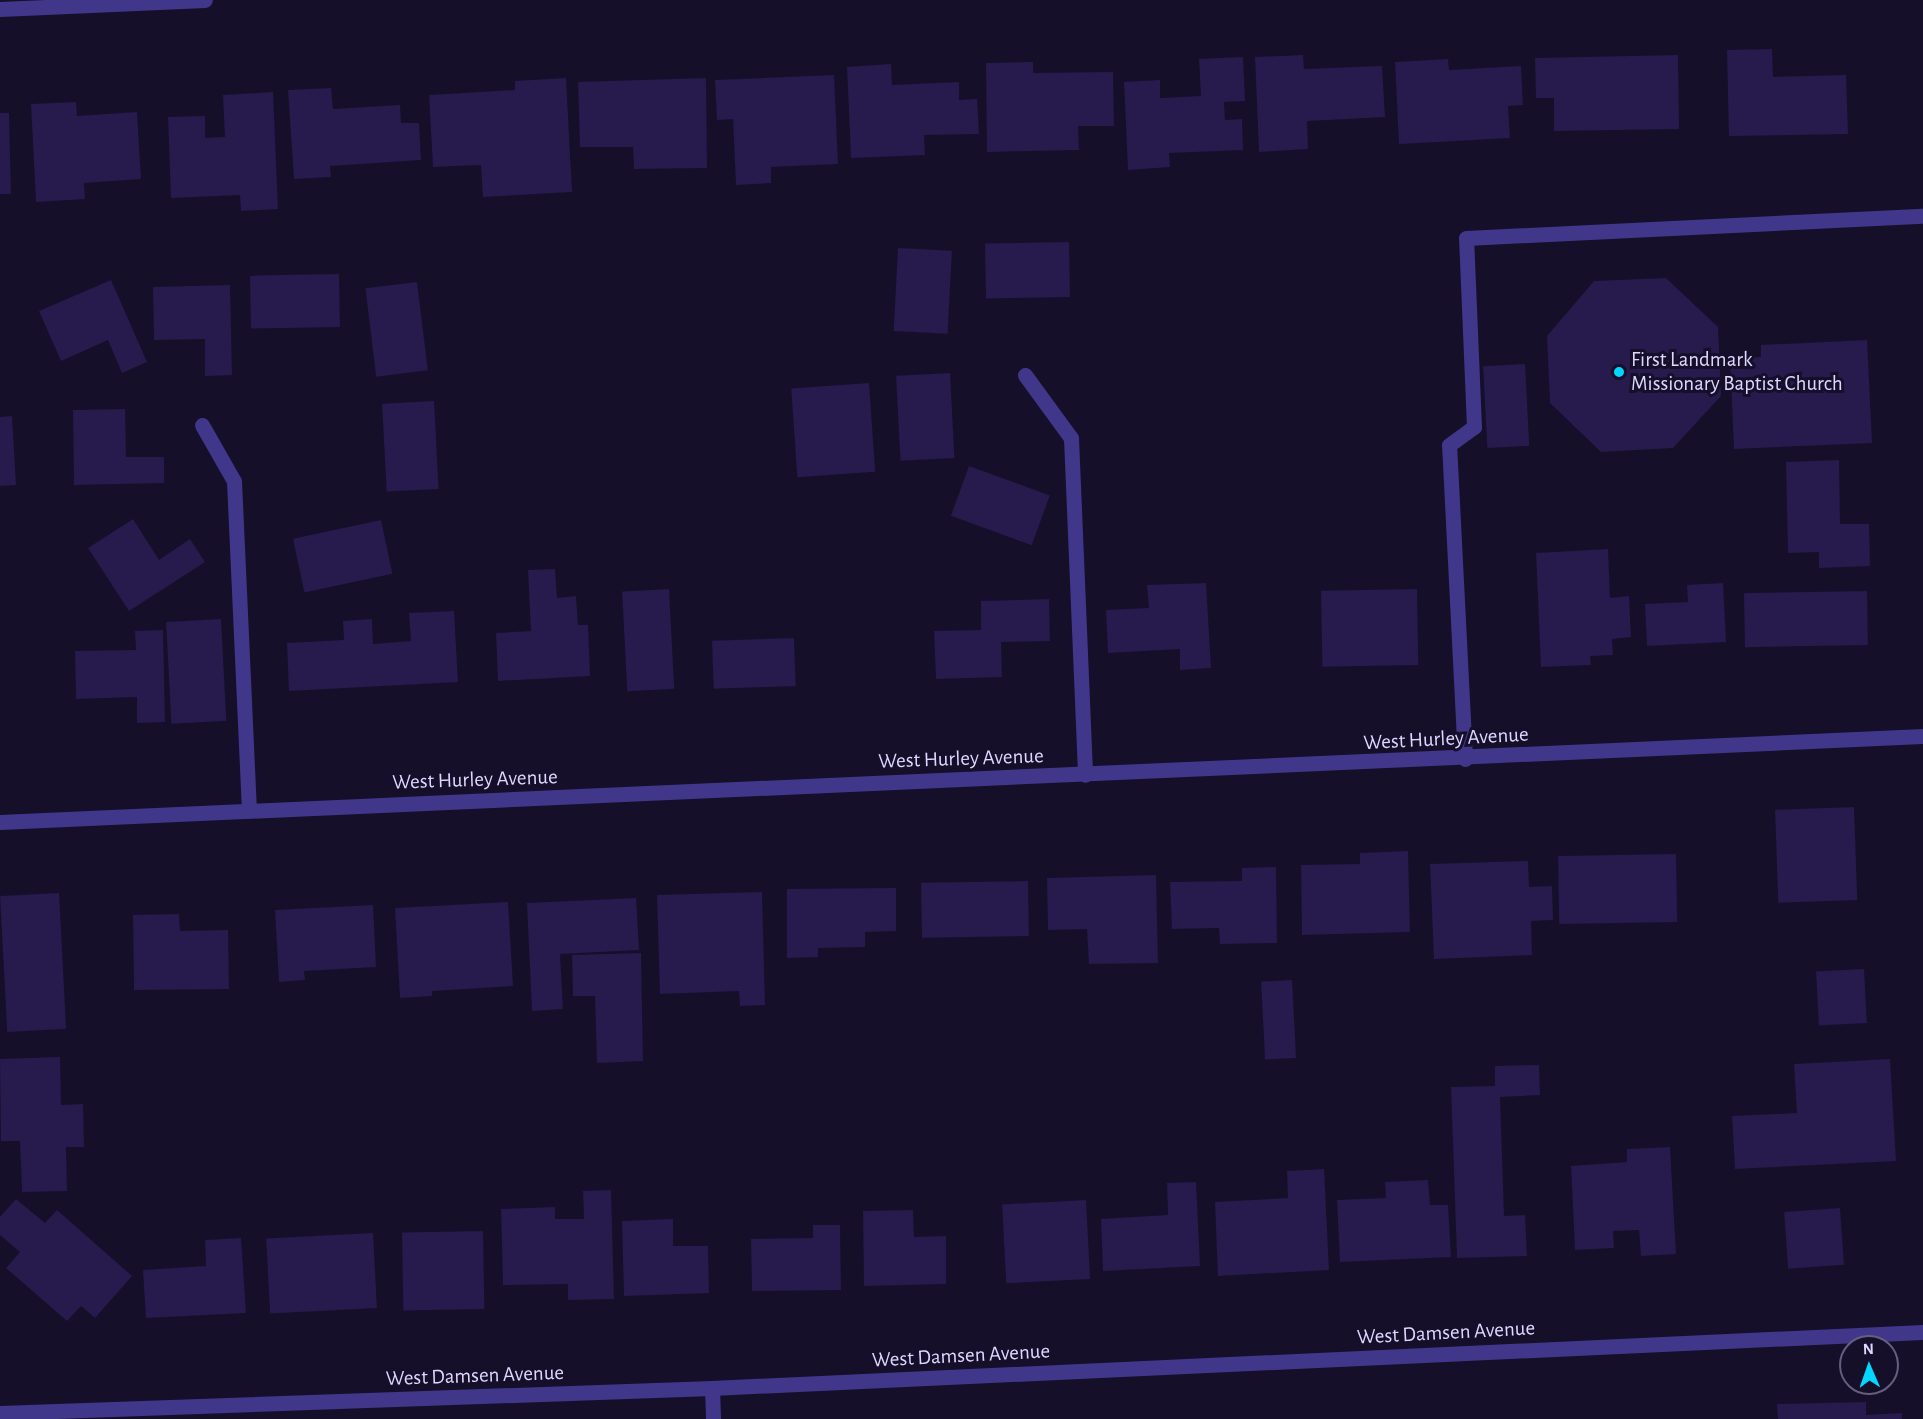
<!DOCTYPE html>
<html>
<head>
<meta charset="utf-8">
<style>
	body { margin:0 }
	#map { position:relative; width:1923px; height:1419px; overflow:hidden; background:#150f2a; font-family:"Alegreya Sans",sans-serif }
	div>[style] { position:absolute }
	.building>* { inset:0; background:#271a4c; transform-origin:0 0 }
	.service>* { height:15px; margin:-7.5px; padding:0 7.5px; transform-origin:7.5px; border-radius:7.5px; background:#40378b }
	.minor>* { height:15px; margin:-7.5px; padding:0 7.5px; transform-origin:7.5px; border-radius:7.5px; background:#40378b }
	.tertiary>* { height:15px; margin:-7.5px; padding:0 7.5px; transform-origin:7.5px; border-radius:7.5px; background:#40378b }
	.dots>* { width:16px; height:16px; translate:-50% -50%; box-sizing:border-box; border:3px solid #150f2a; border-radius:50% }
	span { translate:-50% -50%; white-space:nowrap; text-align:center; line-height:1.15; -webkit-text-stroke:6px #150f2a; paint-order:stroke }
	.poi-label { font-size:21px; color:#ded7ff }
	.left { translate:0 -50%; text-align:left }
	.street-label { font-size:21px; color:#ded7ff }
	.north { position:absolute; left:1839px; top:1335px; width:60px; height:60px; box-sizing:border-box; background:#150f2a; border:2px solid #655f7f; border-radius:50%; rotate:358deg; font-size:16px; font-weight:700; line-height:24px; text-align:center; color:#ded7ff }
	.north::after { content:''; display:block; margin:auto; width:21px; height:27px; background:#03d6ff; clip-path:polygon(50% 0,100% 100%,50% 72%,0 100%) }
</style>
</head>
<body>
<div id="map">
	<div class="building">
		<div style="clip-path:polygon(1772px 49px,1773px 77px,1846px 75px,1848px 134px,1729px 136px,1727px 50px)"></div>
		<div style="clip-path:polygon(1303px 55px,1304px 69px,1382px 66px,1385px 117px,1307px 121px,1308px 149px,1259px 152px,1255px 57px)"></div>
		<div style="clip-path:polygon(1678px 55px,1679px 129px,1554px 131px,1554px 98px,1536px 98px,1535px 58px)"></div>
		<div style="clip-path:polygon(1243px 57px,1245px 101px,1224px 102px,1225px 120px,1242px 119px,1243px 150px,1169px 153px,1170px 167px,1128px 170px,1124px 82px,1160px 80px,1160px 98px,1201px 96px,1199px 59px)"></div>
		<div style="clip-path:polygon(1448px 59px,1449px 70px,1521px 66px,1523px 105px,1508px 106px,1510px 138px,1399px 144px,1395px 62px)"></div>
		<div style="clip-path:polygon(1033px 62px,1033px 73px,1113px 72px,1114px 126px,1078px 126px,1079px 150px,987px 152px,986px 63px)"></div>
		<div style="clip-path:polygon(891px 64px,892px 85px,959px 82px,959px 100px,977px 99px,979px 134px,924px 135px,925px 155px,851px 158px,847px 67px)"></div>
		<div style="clip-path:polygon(834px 75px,838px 164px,771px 167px,771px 183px,736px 185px,733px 119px,717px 120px,715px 80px)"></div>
		<div style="clip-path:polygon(566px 78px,572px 192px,483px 197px,481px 165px,433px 167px,429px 95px,515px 90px,515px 81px)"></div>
		<div style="clip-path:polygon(706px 78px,707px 168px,634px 169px,633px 147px,580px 147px,578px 82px)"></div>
		<div style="clip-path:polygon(331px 88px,333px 109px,400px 105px,401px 123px,419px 123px,421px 160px,330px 166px,331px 177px,294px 179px,288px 90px)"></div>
		<div style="clip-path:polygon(273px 92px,278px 209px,241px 211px,240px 195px,171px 198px,168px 117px,205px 116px,205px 138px,225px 137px,223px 95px)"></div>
		<div style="clip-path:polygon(76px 102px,77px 116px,137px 112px,141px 179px,84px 183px,85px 199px,36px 202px,31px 104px)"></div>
		<div style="clip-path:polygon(0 113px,9px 113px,11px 194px,0 194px)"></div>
		<div style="left:1069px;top:242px;width:55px;height:84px;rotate:89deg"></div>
		<div style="left:898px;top:248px;width:54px;height:83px;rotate:3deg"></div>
		<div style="left:339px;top:274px;width:53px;height:89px;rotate:89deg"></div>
		<div style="clip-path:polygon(1666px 278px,1718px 327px,1721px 396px,1673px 448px,1601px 452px,1550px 403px,1547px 336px,1594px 281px)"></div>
		<div style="clip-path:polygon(111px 280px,147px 362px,122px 373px,108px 340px,61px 361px,39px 311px)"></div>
		<div style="left:417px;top:282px;width:89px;height:52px;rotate:83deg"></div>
		<div style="clip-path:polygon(230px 285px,232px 375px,205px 376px,205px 339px,154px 340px,153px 287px)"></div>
		<div style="clip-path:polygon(1867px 340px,1872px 443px,1734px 449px,1730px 358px,1761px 357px,1761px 345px)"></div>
		<div style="left:1525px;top:364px;width:82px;height:42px;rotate:87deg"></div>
		<div style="left:950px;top:373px;width:85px;height:54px;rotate:87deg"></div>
		<div style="left:869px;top:383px;width:89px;height:78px;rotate:86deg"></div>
		<div style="left:434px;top:401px;width:88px;height:52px;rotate:87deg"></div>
		<div style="clip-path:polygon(125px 409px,126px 457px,164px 457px,164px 483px,74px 485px,73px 410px)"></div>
		<div style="clip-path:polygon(12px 416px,16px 485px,0 486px,0 417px)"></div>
		<div style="clip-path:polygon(1839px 460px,1840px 524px,1869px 524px,1870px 566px,1819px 568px,1819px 552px,1788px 553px,1786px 462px)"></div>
		<div style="left:969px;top:466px;width:86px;height:53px;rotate:20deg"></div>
		<div style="clip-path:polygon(133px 519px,159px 560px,190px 539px,205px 562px,129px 611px,88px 548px)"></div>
		<div style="left:381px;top:520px;width:55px;height:90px;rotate:78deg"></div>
		<div style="clip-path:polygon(1608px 549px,1610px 598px,1629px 596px,1631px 637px,1612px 639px,1613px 655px,1590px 656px,1591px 665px,1541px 667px,1536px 553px)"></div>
		<div style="clip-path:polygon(555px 569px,557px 598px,576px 596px,578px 625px,588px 625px,590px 676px,498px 681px,496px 633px,531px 631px,528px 570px)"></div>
		<div style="clip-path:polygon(1206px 583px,1211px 668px,1180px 670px,1180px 649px,1108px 653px,1106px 610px,1149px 608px,1147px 585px)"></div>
		<div style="clip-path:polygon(1723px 583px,1726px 642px,1647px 646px,1645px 604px,1688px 602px,1687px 585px)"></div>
		<div style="left:669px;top:589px;width:100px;height:47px;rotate:87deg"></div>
		<div style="left:1417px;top:589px;width:76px;height:96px;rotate:89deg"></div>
		<div style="left:1867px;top:591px;width:54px;height:123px;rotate:89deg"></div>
		<div style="clip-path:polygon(1049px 599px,1050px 641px,1001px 642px,1002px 677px,936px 679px,934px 631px,981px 630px,981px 601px)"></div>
		<div style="clip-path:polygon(454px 611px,458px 682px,289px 691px,287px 643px,344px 640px,343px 621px,372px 619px,373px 644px,411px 641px,409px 613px)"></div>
		<div style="left:221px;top:619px;width:102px;height:55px;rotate:87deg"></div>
		<div style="clip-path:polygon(163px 630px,165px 722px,137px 723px,137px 697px,76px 699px,75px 651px,136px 650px,135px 631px)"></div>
		<div style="left:794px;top:638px;width:48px;height:82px;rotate:88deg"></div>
		<div style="left:1854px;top:807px;width:93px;height:79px;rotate:88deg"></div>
		<div style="clip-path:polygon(1408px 851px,1410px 932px,1302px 935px,1301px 865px,1360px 864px,1360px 853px)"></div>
		<div style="left:1676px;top:854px;width:68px;height:118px;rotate:89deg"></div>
		<div style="clip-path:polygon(1528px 861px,1529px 887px,1552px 886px,1553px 920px,1531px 921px,1532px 955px,1434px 959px,1430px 864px)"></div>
		<div style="clip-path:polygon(1276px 867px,1277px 943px,1220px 944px,1219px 928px,1172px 929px,1170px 882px,1242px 881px,1242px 868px)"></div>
		<div style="clip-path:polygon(1156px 875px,1158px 963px,1089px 964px,1087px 929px,1048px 930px,1047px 878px)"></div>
		<div style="left:1028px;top:881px;width:55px;height:107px;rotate:89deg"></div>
		<div style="clip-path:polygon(896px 888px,896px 931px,865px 932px,865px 947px,818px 948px,818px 957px,787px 958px,787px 889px)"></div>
		<div style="clip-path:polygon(762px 892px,765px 1005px,740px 1006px,739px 991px,660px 994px,657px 895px)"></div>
		<div style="left:59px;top:893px;width:136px;height:59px;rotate:87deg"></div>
		<div style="clip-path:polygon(636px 898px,639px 950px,560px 954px,563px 1009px,532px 1011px,527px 903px)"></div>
		<div style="clip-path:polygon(508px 902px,513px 986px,432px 991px,432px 996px,400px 998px,395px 908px)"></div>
		<div style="clip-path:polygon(373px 905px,376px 967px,304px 971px,305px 980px,279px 982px,275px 910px)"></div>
		<div style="clip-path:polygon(179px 914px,180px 931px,228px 930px,229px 989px,134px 990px,133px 915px)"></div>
		<div style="clip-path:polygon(641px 953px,643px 1061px,597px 1063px,595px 996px,573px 996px,572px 955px)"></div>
		<div style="left:1864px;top:969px;width:54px;height:48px;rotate:87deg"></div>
		<div style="left:1292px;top:980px;width:78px;height:31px;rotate:87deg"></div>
		<div style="clip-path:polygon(60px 1057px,61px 1105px,83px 1104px,84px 1147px,66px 1147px,67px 1191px,22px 1192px,20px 1141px,1px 1141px,0 1059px)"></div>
		<div style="clip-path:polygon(1890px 1059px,1896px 1161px,1735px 1169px,1732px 1116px,1797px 1113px,1794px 1064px)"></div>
		<div style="clip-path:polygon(1539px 1065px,1540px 1095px,1500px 1097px,1504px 1216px,1525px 1215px,1527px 1256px,1457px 1258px,1451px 1087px,1495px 1086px,1495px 1066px)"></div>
		<div style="clip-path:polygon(1670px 1147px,1676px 1254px,1641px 1256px,1639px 1230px,1613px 1231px,1614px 1248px,1575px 1250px,1571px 1166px,1627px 1162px,1627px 1149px)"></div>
		<div style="clip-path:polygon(1324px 1169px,1329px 1270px,1218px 1276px,1215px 1202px,1288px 1198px,1287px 1171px)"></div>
		<div style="clip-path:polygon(1428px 1180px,1430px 1205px,1448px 1205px,1451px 1257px,1340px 1262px,1337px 1200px,1386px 1198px,1385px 1182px)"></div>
		<div style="clip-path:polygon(1196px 1182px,1200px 1266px,1103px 1271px,1101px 1219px,1168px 1215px,1167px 1183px)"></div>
		<div style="clip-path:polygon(611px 1190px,614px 1299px,568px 1300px,568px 1284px,503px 1285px,501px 1209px,555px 1207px,555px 1219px,584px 1219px,583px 1191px)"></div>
		<div style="clip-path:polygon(16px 1199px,45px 1223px,57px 1210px,132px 1276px,95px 1318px,81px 1306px,67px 1321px,6px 1268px,20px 1252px,0 1235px,0 1217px)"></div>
		<div style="left:1086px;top:1200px;width:79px;height:84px;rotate:87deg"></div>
		<div style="left:1840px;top:1208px;width:57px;height:56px;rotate:86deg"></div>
		<div style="clip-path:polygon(913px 1210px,914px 1237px,946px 1236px,946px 1284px,864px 1286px,863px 1211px)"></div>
		<div style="clip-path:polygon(673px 1219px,673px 1246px,708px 1246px,709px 1293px,624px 1296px,622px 1221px)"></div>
		<div style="clip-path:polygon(813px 1225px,840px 1225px,841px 1290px,752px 1291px,751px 1239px,813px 1238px)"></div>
		<div style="left:483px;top:1231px;width:78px;height:81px;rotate:89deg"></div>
		<div style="left:373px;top:1233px;width:75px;height:107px;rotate:87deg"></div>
		<div style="clip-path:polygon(241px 1238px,246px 1313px,146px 1318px,143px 1270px,206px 1266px,205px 1240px)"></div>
		<div style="clip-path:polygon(1866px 1402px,1866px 1415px,1902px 1413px,1902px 1419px,1778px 1419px,1777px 1404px)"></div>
	</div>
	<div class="service">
		<div style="left:1025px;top:375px;width:78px;rotate:53.9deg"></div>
		<div style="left:1071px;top:438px;width:337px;rotate:87.6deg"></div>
		<div style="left:202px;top:425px;width:64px;rotate:60.3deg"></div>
		<div style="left:234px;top:481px;width:330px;rotate:87.4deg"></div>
		<div style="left:1465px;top:759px;width:314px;rotate:-92.9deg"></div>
		<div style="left:1449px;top:445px;width:31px;rotate:-36deg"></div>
		<div style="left:1474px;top:427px;width:189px;rotate:-92.4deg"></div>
		<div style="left:1466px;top:238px;width:458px;rotate:-2.8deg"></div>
	</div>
	<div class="minor">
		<div style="left:0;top:9px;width:205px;rotate:-2.5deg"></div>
		<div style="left:712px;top:1388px;width:31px;rotate:88deg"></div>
		<div style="left:0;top:1413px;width:712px;rotate:-2.01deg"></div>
		<div style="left:712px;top:1388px;width:1212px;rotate:-2.65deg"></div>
	</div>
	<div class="tertiary">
		<div style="left:0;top:822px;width:1925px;rotate:-2.56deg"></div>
	</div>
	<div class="dots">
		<div style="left:1619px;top:372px;background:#03d6ff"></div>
	</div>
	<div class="poi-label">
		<span class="left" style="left:1631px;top:372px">First Landmark<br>Missionary Baptist Church</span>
	</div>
	<div class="street-label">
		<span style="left:1446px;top:739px;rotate:-3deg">West Hurley Avenue</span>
		<span style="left:961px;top:759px;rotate:-2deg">West Hurley Avenue</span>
		<span style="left:475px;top:780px;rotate:-2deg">West Hurley Avenue</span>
		<span style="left:1446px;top:1333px;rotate:-3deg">West Damsen Avenue</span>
		<span style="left:961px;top:1356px;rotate:-3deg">West Damsen Avenue</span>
		<span style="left:475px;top:1376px;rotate:-2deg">West Damsen Avenue</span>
	</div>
	<div class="north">N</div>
</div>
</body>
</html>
